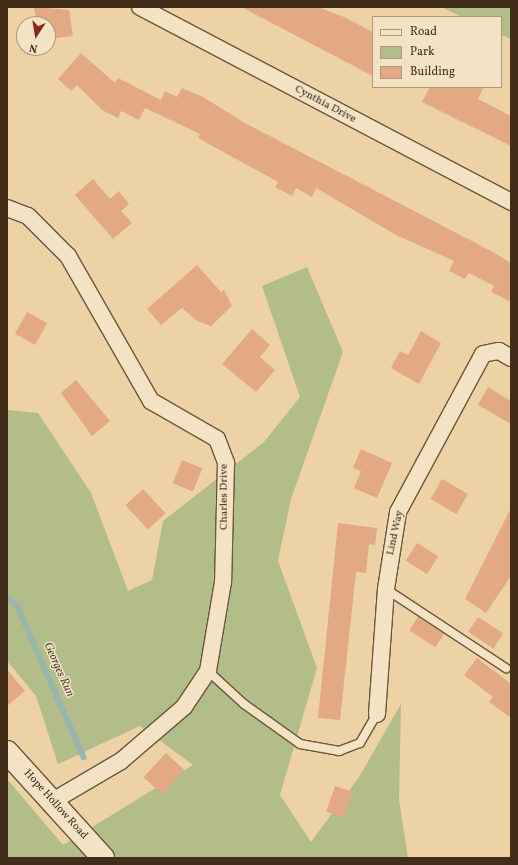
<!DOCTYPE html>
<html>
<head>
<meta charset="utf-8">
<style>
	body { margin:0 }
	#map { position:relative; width:518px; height:865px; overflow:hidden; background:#ecd2a4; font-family:Vollkorn,serif }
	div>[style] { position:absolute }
	.green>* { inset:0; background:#b2bd8a }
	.stream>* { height:5.5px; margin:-2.75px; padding:0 2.75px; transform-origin:2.75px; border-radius:2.75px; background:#99b6ac }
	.building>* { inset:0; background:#e3a984; transform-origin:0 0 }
	.roads { filter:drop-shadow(1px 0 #6c563c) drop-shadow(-1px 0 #6c563c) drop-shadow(0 1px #6c563c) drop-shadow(0 -1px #6c563c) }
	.service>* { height:8px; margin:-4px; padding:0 4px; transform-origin:4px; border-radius:4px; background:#f3e2c4 }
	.minor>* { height:16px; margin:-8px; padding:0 8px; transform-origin:8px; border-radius:8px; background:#f3e2c4 }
	.secondary>* { height:22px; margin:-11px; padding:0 11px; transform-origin:11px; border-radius:11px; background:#f3e2c4 }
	span { translate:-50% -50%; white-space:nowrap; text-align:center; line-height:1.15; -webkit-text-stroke:3px #f3e2c4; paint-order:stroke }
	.street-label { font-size:11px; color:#422d19 }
	.water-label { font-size:12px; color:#534836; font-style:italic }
	.frame { position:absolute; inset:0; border:8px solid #422d19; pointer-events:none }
	.legend { position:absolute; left:372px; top:16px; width:130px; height:72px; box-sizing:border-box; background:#f3e2c4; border:1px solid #ac9a80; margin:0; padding:5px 7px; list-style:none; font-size:12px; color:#422d19 }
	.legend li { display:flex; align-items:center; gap:8px; height:20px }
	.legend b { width:20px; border:1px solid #ac9a80 }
	.north { position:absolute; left:16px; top:16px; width:40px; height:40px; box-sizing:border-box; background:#f3e2c4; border:1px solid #ac9a80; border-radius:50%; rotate:192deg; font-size:11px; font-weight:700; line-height:16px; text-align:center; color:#422d19 }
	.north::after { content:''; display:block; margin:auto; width:14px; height:18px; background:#8f2418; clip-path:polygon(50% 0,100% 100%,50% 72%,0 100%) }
</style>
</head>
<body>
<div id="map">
	<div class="green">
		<div style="clip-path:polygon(441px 7px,511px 7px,511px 39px,501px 35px,501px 17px,462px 17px)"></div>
		<div style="clip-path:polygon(307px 267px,343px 352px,291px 499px,278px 561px,317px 668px,280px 795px,311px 842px,359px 777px,401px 704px,399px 800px,408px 858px,7px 858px,7px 779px,63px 845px,193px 765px,140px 726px,58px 764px,36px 696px,7px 661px,7px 410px,38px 413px,91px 493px,128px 591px,152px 580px,163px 521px,264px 442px,300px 397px,262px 286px)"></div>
	</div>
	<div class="stream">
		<div style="left:7px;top:596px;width:16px;rotate:45deg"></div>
		<div style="left:18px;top:607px;width:164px;rotate:66.3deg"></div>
	</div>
	<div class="building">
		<div style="clip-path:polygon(34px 7px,69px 10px,73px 36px,48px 39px,48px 24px,37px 24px)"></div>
		<div style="clip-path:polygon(241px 7px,318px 7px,344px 17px,373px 32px,373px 76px)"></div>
		<div style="clip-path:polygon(81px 53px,115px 83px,118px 78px,161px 100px,165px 91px,177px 97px,182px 88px,203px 97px,243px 122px,493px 252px,511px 263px,511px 302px,491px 292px,494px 286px,469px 273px,465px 279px,449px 271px,454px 261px,396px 235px,316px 188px,312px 197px,296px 188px,292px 196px,275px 187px,278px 182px,198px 138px,200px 134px,145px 108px,139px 120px,121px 111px,118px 118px,102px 110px,77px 85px,71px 91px,58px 79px)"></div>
		<div style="clip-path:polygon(430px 87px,484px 87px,478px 99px,511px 116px,511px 146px,422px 102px)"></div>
		<div style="clip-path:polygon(93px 179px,110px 199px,119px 191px,129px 204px,121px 211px,132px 223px,113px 239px,75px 195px)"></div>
		<div style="clip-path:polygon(197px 265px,221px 292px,224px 290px,232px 306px,211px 326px,197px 321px,182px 308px,161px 325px,147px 309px)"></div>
		<div style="left:27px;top:312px;width:23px;height:25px;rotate:29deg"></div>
		<div style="clip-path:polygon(252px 329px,270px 345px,260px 357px,275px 370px,256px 392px,222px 364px)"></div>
		<div style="clip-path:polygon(421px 331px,441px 343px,419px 384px,391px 368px,400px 351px,408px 355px)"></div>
		<div style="clip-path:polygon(76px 380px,110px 421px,92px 436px,61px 393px)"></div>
		<div style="clip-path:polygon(488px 387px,511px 401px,511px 424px,478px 405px)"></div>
		<div style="clip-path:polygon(361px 449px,392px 463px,377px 498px,354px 488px,361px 471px,353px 468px)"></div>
		<div style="left:182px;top:460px;width:22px;height:25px;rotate:22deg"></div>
		<div style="left:442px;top:479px;width:30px;height:23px;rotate:30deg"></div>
		<div style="left:143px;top:489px;width:33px;height:24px;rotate:47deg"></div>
		<div style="clip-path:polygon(511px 508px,511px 576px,486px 613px,465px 599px)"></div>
		<div style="clip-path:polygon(338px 523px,377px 528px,375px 545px,369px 544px,366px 573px,356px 572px,340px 720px,318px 718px)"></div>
		<div style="left:417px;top:543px;width:25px;height:21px;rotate:32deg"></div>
		<div style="left:418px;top:617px;width:31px;height:16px;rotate:33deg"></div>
		<div style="left:478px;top:617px;width:30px;height:18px;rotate:33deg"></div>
		<div style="clip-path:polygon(477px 658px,511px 684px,511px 718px,489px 702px,493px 697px,464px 675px)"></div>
		<div style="clip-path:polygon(7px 669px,25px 691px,7px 706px)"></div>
		<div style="left:166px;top:753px;width:25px;height:33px;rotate:43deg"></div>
		<div style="left:335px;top:786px;width:18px;height:27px;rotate:19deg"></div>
	</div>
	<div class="roads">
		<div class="service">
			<div style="left:386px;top:589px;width:144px;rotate:33.4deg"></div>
			<div style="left:208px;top:671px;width:49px;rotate:42.5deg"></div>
			<div style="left:244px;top:704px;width:69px;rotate:35.5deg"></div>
			<div style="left:300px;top:744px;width:40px;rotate:10deg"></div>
			<div style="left:339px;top:751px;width:22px;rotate:-21deg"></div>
			<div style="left:360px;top:743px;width:34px;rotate:-60deg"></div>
		</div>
		<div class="minor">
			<div style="left:140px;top:7px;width:419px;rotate:27.7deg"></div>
			<div style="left:7px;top:208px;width:22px;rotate:21deg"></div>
			<div style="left:28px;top:216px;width:57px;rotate:45deg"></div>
			<div style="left:68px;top:256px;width:167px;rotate:60.2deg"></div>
			<div style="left:151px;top:401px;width:76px;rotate:29.9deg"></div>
			<div style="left:217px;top:439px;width:26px;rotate:69deg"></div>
			<div style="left:226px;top:463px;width:119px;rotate:91.4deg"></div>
			<div style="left:223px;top:582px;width:90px;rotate:99.6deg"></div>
			<div style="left:208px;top:671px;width:43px;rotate:123.7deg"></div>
			<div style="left:184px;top:707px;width:83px;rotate:139.4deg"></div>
			<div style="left:121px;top:761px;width:81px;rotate:149.6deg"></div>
			<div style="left:377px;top:714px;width:125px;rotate:-85.9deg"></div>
			<div style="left:386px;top:589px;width:78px;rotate:-81.1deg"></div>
			<div style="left:398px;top:512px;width:179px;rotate:-61.7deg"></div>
			<div style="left:483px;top:354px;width:16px;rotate:-11deg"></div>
			<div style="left:499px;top:351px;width:14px;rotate:30deg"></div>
		</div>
		<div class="secondary">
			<div style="left:7px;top:752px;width:143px;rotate:47.8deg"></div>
		</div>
	</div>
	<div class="street-label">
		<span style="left:325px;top:105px;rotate:28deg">Cynthia Drive</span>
		<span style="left:225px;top:497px;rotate:-90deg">Charles Drive</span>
		<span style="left:396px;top:533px;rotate:-78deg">Lind Way</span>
		<span style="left:55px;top:805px;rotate:48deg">Hope Hollow Road</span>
	</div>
	<div class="water-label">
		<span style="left:58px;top:670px;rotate:66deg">Georges Run</span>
	</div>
	<div class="frame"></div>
	<ul class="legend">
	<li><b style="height:5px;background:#f3e2c4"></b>Road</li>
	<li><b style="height:11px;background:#b2bd8a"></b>Park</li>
	<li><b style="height:11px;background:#e3a984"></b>Building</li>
	</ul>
	<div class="north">N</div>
</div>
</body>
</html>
